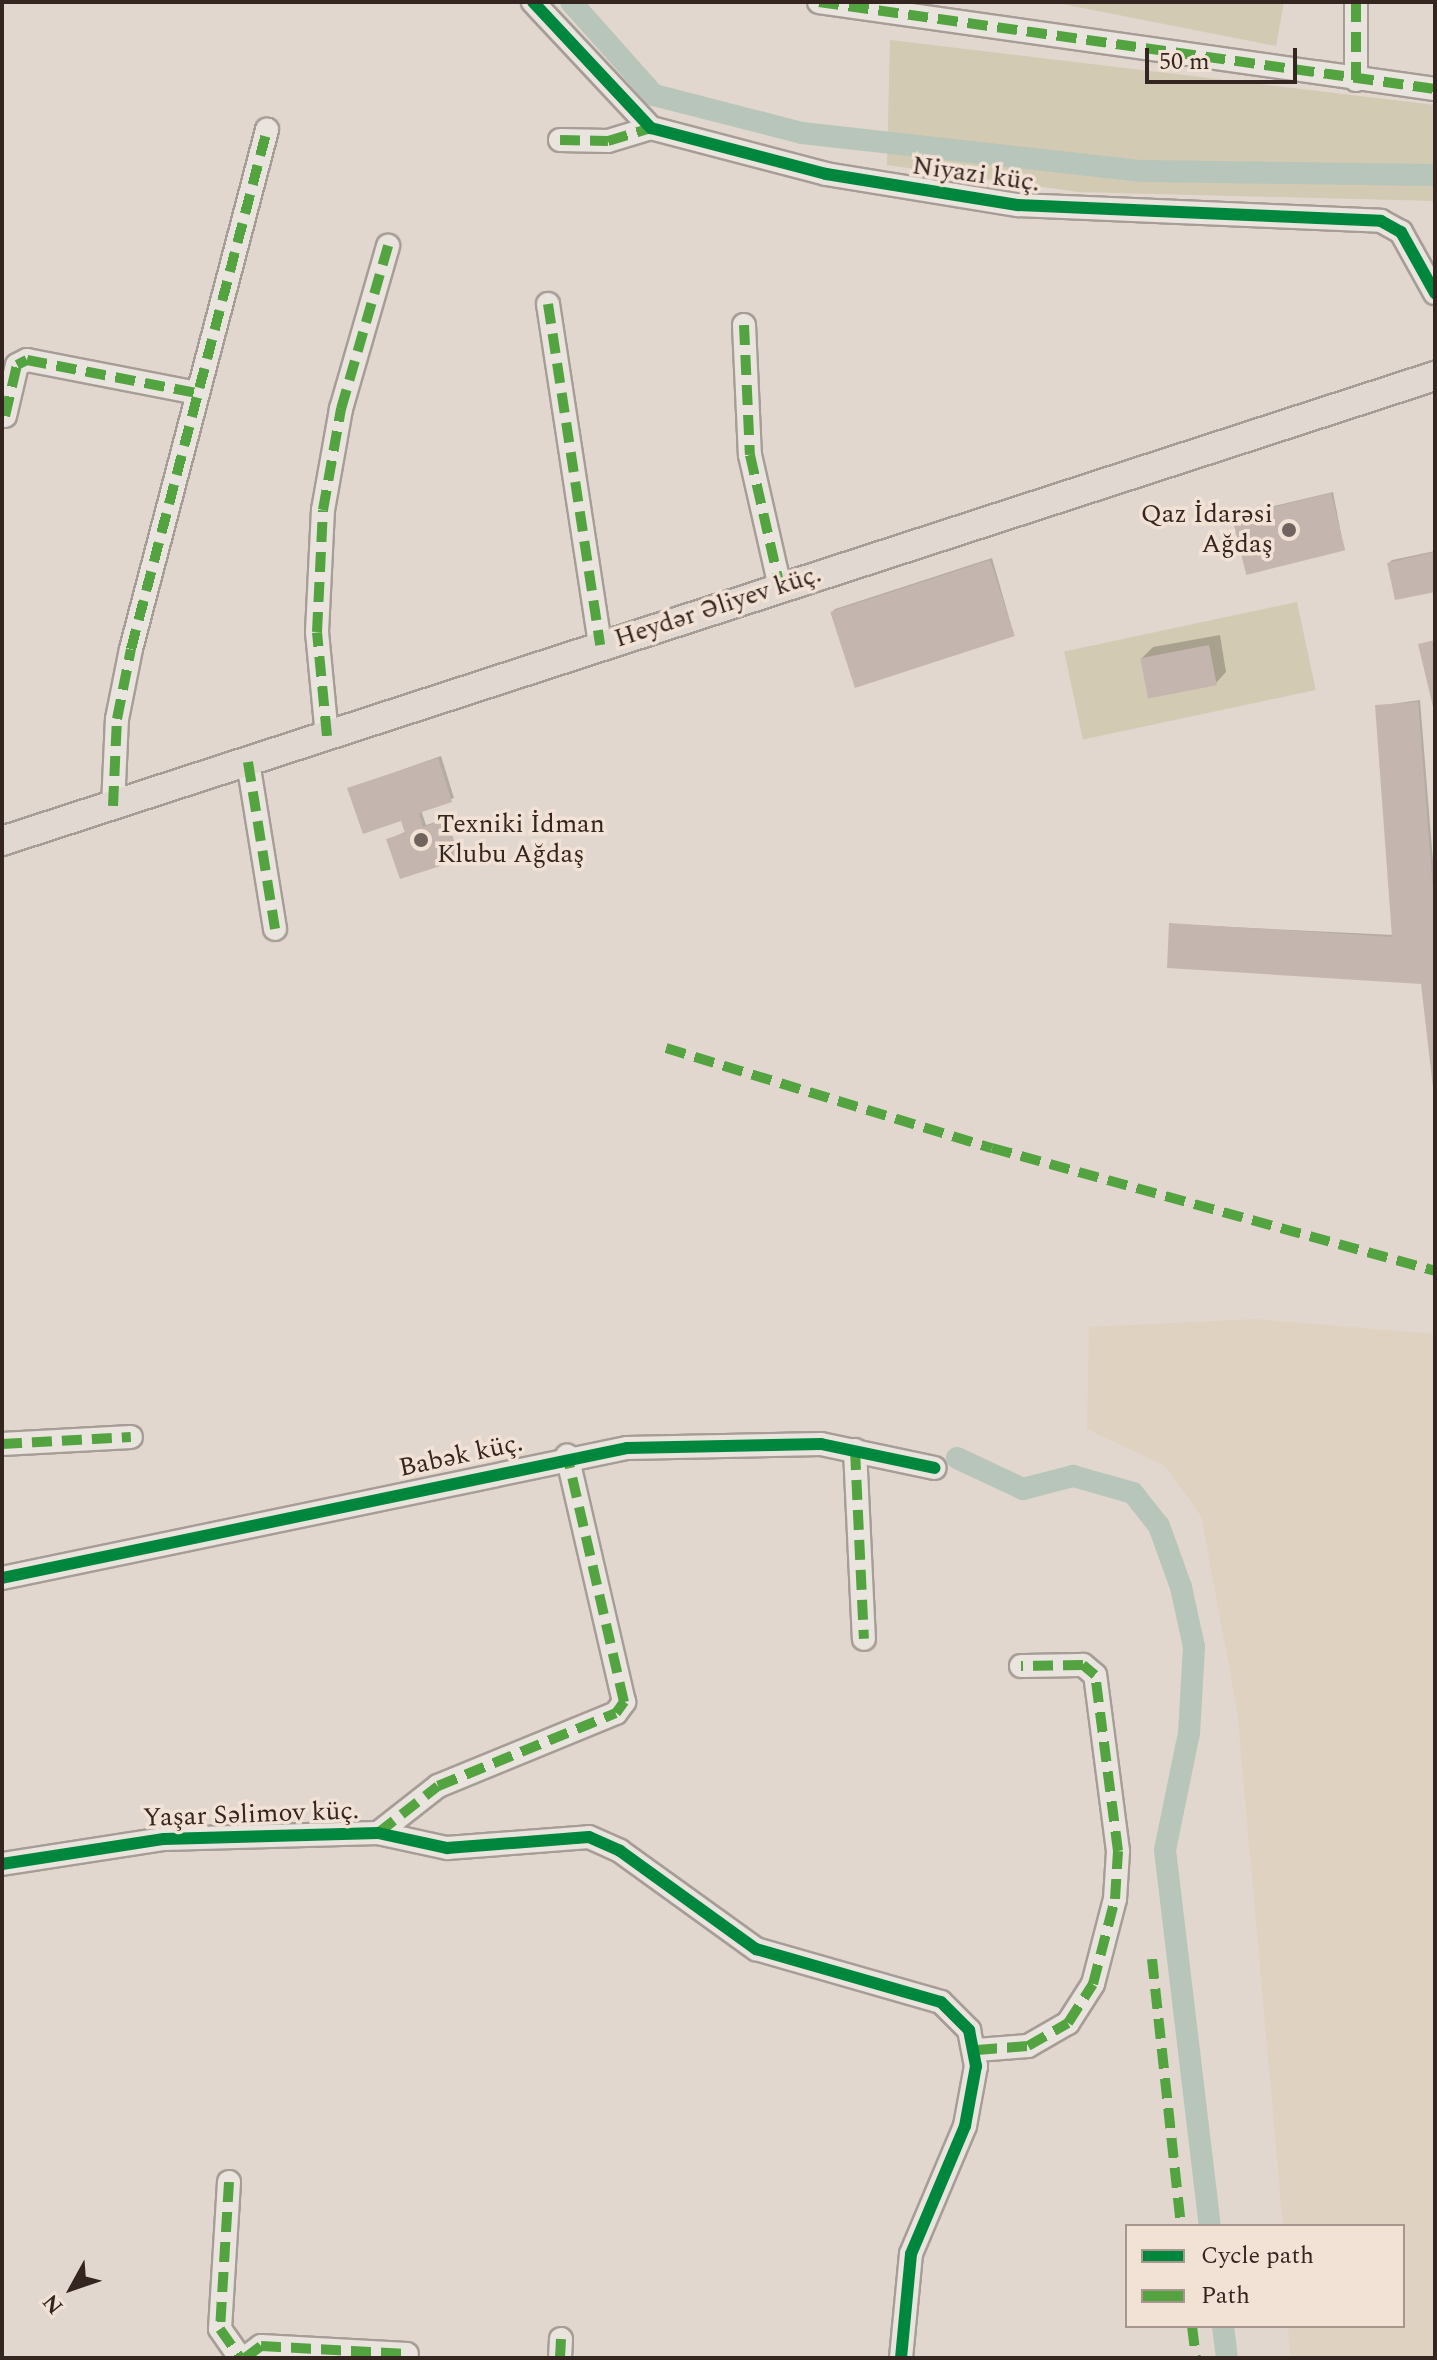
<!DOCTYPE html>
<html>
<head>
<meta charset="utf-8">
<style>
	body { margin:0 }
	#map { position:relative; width:1437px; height:2360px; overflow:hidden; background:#e1d7ce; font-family:Spectral,serif }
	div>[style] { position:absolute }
	.farmland>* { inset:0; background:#dfd2c0 }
	.green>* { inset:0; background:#d2cab2; transform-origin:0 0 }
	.shadow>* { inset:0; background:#0003 }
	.canal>* { height:22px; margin:-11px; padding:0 11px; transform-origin:11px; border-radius:11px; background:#b8c5ba }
	.building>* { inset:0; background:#c5b5af; transform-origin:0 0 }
	.roads { filter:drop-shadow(2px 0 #a79d97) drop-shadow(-2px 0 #a79d97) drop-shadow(0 2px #a79d97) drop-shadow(0 -2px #a79d97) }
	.minor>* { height:22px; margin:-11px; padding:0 11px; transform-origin:11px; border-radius:11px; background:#eae4df }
	.major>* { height:28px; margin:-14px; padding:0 14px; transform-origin:14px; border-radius:14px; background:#e1d8d1 }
	.quiet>* { height:10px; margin-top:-5px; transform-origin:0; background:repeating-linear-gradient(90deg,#53a341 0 20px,transparent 0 30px) }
	.cycleway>* { height:12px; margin:-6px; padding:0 6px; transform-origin:6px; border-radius:6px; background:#00873e }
	.dots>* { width:22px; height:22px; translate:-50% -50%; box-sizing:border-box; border:4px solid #f2e2d5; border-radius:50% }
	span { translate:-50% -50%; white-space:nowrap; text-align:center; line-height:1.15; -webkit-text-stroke:7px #f2e2d5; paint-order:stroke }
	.street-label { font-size:26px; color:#352520 }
	.poi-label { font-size:26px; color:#352520 }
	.right { translate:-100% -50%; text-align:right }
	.left { translate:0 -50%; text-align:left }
	.frame { position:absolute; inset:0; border:4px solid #352520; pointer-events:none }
	.legend { position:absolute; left:1125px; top:2224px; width:280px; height:104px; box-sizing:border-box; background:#f2e2d5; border:2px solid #a6968d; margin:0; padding:10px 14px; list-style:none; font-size:24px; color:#352520 }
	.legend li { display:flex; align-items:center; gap:16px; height:40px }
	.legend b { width:40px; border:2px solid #a6968d }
	.north { position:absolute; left:32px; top:2248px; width:80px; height:80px; -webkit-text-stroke:6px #f2e2d5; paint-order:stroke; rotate:230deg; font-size:22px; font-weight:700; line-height:32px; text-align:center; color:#352520 }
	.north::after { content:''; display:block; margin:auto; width:28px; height:36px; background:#352520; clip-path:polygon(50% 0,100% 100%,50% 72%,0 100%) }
	.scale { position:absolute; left:1145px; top:48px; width:152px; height:36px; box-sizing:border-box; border:4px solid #352520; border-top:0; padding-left:10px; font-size:24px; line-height:28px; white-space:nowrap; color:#352520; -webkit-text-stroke:6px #f2e2d5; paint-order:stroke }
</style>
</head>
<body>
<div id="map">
	<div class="farmland">
		<div style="clip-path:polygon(1254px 1319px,1435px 1334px,1435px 2358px,1290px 2358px,1288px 2326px,1403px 2326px,1403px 2226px,1283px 2226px,1237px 1710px,1201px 1516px,1165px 1466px,1087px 1429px,1089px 1327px)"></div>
	</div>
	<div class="green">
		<div style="clip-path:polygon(1052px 2px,1284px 2px,1276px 46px)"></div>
		<div style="clip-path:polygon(890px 40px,1435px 105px,1435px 201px,1079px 192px,887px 165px)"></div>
		<div style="left:1297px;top:602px;width:90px;height:238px;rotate:78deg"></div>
	</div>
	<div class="shadow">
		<div style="clip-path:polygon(1333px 492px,1344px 549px,1234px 518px,1237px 515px)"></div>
		<div style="clip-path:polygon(1435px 551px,1435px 589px,1389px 563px,1392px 560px)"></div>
		<div style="clip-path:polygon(992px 558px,1014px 635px,832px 612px,835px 609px)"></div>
		<div style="clip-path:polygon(1220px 635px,1226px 672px,1216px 683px,1142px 658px,1153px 647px)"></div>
		<div style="clip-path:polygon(1420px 700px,1435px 886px,1435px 1088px,1423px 982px,1171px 924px,1394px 935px,1377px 706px)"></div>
		<div style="clip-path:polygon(441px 756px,454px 798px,421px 810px,426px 825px,448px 818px,458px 858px,389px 839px,407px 831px,402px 819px,350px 788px)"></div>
	</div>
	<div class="canal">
		<div style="left:571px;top:2px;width:125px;rotate:48.3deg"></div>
		<div style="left:654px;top:95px;width:153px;rotate:14.4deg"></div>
		<div style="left:802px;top:133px;width:340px;rotate:6.4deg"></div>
		<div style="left:1140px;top:171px;width:295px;rotate:0.8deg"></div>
		<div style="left:957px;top:1458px;width:73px;rotate:25.2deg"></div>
		<div style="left:1023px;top:1489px;width:52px;rotate:-14.6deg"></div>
		<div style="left:1073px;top:1476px;width:62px;rotate:15.8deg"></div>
		<div style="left:1133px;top:1493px;width:42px;rotate:51.8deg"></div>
		<div style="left:1159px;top:1526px;width:65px;rotate:70.2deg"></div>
		<div style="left:1181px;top:1587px;width:61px;rotate:77.8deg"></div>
		<div style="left:1194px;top:1647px;width:86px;rotate:93.3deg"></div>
		<div style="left:1189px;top:1733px;width:119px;rotate:101.6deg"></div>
		<div style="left:1165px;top:1850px;width:379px;rotate:83.2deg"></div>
		<div style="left:1223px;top:2326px;width:32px;rotate:83deg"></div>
	</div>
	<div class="building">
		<div style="left:1331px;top:493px;width:59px;height:102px;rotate:76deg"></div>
		<div style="clip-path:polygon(1435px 552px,1435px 592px,1395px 600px,1387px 563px)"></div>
		<div style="left:990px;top:560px;width:80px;height:168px;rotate:72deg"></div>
		<div style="clip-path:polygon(1435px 640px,1435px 711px,1434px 711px,1418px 644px)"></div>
		<div style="left:1209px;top:645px;width:41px;height:70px;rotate:79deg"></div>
		<div style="clip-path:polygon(1418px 702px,1435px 915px,1433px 1088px,1421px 984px,1167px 968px,1169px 923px,1392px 937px,1375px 705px)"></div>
		<div style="clip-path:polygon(438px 758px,452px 802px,419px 813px,423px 827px,446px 819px,459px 860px,400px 879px,386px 839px,405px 833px,401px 821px,363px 834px,347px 788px)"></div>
	</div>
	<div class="roads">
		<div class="minor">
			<div style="left:533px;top:2px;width:173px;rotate:46.9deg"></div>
			<div style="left:651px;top:128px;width:181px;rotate:14.7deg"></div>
			<div style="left:826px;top:174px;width:194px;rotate:9.2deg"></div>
			<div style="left:1018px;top:205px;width:363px;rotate:2.5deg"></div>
			<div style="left:1381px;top:221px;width:23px;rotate:29deg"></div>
			<div style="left:1401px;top:232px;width:70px;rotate:60.9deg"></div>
			<div style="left:819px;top:2px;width:622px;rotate:8.04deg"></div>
			<div style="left:1356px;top:2px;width:78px;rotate:90deg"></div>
			<div style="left:560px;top:140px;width:48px;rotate:1.2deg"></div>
			<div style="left:608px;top:141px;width:45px;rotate:-16.8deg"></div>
			<div style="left:548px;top:304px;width:345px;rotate:81.3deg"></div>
			<div style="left:744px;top:325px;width:130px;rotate:87.4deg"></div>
			<div style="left:750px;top:455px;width:135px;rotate:77.2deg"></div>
			<div style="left:5px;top:416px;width:52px;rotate:-76.8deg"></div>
			<div style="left:17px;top:365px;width:11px;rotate:-27deg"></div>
			<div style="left:27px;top:360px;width:172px;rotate:11deg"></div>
			<div style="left:327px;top:736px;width:104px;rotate:-95.5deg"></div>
			<div style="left:317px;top:632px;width:122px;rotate:-87.2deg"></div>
			<div style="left:323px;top:510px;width:103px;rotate:-79.9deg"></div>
			<div style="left:341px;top:409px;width:170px;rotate:-73.9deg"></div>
			<div style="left:248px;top:762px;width:169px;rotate:80.8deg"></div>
			<div style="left:113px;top:806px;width:87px;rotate:-87.4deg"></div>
			<div style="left:117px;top:719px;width:71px;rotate:-78.7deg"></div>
			<div style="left:131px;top:649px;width:537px;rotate:-75.32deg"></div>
			<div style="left:2px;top:1444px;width:129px;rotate:-3.1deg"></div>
			<div style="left:855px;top:1450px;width:189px;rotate:87.3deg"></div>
			<div style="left:2px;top:1578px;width:638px;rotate:-11.75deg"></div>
			<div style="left:627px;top:1448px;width:194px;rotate:-1.2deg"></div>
			<div style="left:821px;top:1444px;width:116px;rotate:11.9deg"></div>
			<div style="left:378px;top:1833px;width:76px;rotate:-38.1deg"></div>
			<div style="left:438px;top:1786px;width:192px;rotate:-22.3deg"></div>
			<div style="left:616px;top:1713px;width:14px;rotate:-54deg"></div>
			<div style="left:624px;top:1702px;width:253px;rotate:-103deg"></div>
			<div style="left:2px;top:1864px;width:164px;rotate:-8.8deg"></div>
			<div style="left:164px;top:1839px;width:214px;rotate:-1.6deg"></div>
			<div style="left:378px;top:1833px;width:71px;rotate:12.3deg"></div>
			<div style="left:447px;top:1848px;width:142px;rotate:-4.4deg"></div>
			<div style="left:589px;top:1837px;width:34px;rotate:24deg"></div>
			<div style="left:620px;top:1851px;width:168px;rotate:35.8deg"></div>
			<div style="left:756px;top:1949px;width:192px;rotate:16deg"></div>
			<div style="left:941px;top:2002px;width:40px;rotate:45deg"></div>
			<div style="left:969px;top:2030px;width:37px;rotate:79deg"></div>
			<div style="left:976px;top:2066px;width:61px;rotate:100.4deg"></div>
			<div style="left:965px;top:2126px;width:139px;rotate:112.9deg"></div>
			<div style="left:911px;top:2254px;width:104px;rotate:95.5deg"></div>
			<div style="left:977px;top:2050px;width:51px;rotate:-4.5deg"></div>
			<div style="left:1028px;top:2046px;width:46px;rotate:-29.9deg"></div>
			<div style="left:1068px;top:2023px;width:46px;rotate:-57.3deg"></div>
			<div style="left:1093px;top:1984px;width:88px;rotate:-75.5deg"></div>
			<div style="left:1115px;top:1899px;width:48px;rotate:-86.4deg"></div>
			<div style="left:1118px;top:1851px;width:177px;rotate:-97.4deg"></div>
			<div style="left:1095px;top:1675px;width:16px;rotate:-140deg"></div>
			<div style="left:1083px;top:1665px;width:62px;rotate:179.1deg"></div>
			<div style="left:229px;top:2182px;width:147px;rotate:93.5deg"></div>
			<div style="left:220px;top:2329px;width:35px;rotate:55deg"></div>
			<div style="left:245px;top:2358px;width:20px;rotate:-37deg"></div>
			<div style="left:261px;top:2346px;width:146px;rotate:3.1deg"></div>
			<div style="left:560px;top:2358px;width:19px;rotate:-87deg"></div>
		</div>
		<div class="major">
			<div style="left:2px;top:841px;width:1507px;rotate:-17.98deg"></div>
		</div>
	</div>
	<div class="quiet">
		<div style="left:819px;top:2px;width:622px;rotate:8.04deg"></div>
		<div style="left:1356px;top:2px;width:78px;rotate:90deg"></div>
		<div style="left:560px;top:140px;width:48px;rotate:1.2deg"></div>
		<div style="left:608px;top:141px;width:45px;rotate:-16.8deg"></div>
		<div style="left:548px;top:304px;width:345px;rotate:81.3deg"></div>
		<div style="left:744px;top:325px;width:130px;rotate:87.4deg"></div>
		<div style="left:750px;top:455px;width:135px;rotate:77.2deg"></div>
		<div style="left:5px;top:416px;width:52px;rotate:-76.8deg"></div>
		<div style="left:17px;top:365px;width:11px;rotate:-27deg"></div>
		<div style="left:27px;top:360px;width:172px;rotate:11deg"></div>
		<div style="left:327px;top:736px;width:104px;rotate:-95.5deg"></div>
		<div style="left:317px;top:632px;width:122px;rotate:-87.2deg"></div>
		<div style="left:323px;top:510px;width:103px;rotate:-79.9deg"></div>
		<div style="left:341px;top:409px;width:170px;rotate:-73.9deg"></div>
		<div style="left:248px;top:762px;width:169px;rotate:80.8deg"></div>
		<div style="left:113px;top:806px;width:87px;rotate:-87.4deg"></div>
		<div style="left:117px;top:719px;width:71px;rotate:-78.7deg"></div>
		<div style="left:131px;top:649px;width:537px;rotate:-75.32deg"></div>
		<div style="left:666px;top:1048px;width:341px;rotate:17.1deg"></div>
		<div style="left:992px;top:1148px;width:460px;rotate:15.5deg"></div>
		<div style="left:2px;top:1444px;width:129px;rotate:-3.1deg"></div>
		<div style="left:855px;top:1450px;width:189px;rotate:87.3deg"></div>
		<div style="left:378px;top:1833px;width:76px;rotate:-38.1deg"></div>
		<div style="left:438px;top:1786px;width:192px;rotate:-22.3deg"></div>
		<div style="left:616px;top:1713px;width:14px;rotate:-54deg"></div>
		<div style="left:624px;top:1702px;width:253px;rotate:-103deg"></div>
		<div style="left:1152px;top:1959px;width:269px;rotate:83.8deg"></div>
		<div style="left:977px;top:2050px;width:51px;rotate:-4.5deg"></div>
		<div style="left:1028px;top:2046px;width:46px;rotate:-29.9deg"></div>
		<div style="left:1068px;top:2023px;width:46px;rotate:-57.3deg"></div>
		<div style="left:1093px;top:1984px;width:88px;rotate:-75.5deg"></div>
		<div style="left:1115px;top:1899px;width:48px;rotate:-86.4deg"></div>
		<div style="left:1118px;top:1851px;width:177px;rotate:-97.4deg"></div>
		<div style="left:1095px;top:1675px;width:16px;rotate:-140deg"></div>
		<div style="left:1083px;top:1665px;width:62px;rotate:179.1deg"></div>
		<div style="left:229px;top:2182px;width:147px;rotate:93.5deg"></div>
		<div style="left:220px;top:2329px;width:35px;rotate:55deg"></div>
		<div style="left:1192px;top:2326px;width:32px;rotate:83deg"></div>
		<div style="left:245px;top:2358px;width:20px;rotate:-37deg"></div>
		<div style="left:261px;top:2346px;width:146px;rotate:3.1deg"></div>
		<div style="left:560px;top:2358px;width:19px;rotate:-87deg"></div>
	</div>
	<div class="cycleway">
		<div style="left:533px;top:2px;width:173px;rotate:46.9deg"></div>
		<div style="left:651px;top:128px;width:181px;rotate:14.7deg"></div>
		<div style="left:826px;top:174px;width:194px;rotate:9.2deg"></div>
		<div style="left:1018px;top:205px;width:363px;rotate:2.5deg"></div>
		<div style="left:1381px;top:221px;width:23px;rotate:29deg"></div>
		<div style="left:1401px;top:232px;width:70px;rotate:60.9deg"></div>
		<div style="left:2px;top:1578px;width:638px;rotate:-11.75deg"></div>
		<div style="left:627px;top:1448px;width:194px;rotate:-1.2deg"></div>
		<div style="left:821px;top:1444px;width:116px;rotate:11.9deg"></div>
		<div style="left:2px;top:1864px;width:164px;rotate:-8.8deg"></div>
		<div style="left:164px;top:1839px;width:214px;rotate:-1.6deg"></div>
		<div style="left:378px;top:1833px;width:71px;rotate:12.3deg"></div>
		<div style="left:447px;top:1848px;width:142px;rotate:-4.4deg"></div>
		<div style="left:589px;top:1837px;width:34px;rotate:24deg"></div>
		<div style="left:620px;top:1851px;width:168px;rotate:35.8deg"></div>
		<div style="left:756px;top:1949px;width:192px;rotate:16deg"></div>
		<div style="left:941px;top:2002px;width:40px;rotate:45deg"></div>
		<div style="left:969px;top:2030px;width:37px;rotate:79deg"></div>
		<div style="left:976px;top:2066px;width:61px;rotate:100.4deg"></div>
		<div style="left:965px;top:2126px;width:139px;rotate:112.9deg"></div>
		<div style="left:911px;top:2254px;width:104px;rotate:95.5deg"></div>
	</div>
	<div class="dots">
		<div style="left:1289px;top:530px;background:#71635d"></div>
		<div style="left:421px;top:840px;background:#71635d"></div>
	</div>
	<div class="street-label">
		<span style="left:976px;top:175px;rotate:8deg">Niyazi küç.</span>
		<span style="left:718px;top:607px;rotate:-18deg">Heydər Əliyev küç.</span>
		<span style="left:461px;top:1456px;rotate:-12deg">Babək küç.</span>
		<span style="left:251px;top:1815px;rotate:-2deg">Yaşar Səlimov küç.</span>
	</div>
	<div class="poi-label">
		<span class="right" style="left:1273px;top:530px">Qaz İdarəsi<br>Ağdaş</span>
		<span class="left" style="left:437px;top:840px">Texniki İdman<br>Klubu Ağdaş</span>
	</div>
	<div class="frame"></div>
	<ul class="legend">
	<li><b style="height:10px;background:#00873e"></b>Cycle path</li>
	<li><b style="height:10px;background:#53a341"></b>Path</li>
	</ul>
	<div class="north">N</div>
	<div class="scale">50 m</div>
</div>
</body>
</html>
